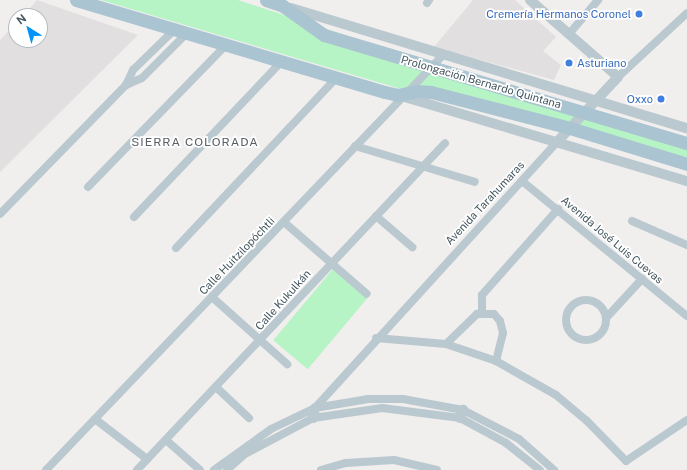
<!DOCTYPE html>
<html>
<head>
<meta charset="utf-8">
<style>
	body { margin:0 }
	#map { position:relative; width:687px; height:470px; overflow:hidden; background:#f1eeee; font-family:"Public Sans",sans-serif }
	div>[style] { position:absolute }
	.education>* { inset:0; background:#e2dfe1 }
	.green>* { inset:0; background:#b7f4c5; transform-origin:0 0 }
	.minor>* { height:8px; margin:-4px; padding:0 4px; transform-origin:4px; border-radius:4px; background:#bac9cf }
	.minor>.ring { margin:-4px; padding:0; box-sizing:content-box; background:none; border:8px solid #bac9cf; border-radius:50% }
	.tertiary>* { height:10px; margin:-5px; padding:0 5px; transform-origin:5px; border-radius:5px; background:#bac9cf }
	.primary>* { height:13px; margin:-6.5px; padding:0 6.5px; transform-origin:6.5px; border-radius:6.5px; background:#aac4d1 }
	.dots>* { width:11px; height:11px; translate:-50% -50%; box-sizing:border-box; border:2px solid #fff; border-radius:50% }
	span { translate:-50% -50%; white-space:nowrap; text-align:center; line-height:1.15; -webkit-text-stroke:3.5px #fff; paint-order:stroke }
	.shop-label { font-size:11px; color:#366cbe }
	.right { translate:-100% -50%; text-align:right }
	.left { translate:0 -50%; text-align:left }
	.street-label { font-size:11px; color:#44565e }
	.neighbourhood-label { font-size:12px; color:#5a6064; letter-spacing:1px }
	.north { position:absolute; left:8px; top:8px; width:40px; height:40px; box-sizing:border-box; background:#fff; border:1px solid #b4bbbf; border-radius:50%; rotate:323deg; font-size:11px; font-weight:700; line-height:16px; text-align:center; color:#44565e }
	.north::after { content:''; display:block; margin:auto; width:14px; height:18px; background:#0294f7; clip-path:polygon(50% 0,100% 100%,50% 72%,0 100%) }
</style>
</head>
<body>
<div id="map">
	<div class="education">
		<div style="clip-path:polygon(37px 0,138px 35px,0 172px,0 40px,16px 23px,16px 40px,40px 40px,40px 16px,23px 16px)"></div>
		<div style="clip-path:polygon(473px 0,515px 0,556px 37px,543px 51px,561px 65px,554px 80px,434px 47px)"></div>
	</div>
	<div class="green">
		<div style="clip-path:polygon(101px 0,238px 0,687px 147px,687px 161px,401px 89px)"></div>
		<div style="left:333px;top:269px;width:45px;height:93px;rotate:40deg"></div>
	</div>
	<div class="minor">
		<div style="left:427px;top:3px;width:4px;rotate:-56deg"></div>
		<div style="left:569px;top:34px;width:45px;rotate:-49.5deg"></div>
		<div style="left:618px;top:77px;width:94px;rotate:-42.8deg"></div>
		<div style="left:126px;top:85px;width:17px;rotate:-24deg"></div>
		<div style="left:142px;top:78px;width:64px;rotate:-45deg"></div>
		<div style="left:355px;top:146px;width:125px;rotate:16.7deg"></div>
		<div style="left:522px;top:181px;width:213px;rotate:39.3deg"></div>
		<div style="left:88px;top:187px;width:199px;rotate:-45.8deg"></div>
		<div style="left:0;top:214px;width:180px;rotate:-45.7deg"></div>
		<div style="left:126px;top:85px;width:17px;rotate:-65deg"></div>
		<div style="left:133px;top:70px;width:59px;rotate:-44.3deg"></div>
		<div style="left:376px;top:216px;width:48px;rotate:40.7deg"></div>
		<div style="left:134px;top:217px;width:216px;rotate:-46.5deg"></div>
		<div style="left:632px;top:221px;width:60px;rotate:23.6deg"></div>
		<div style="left:285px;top:223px;width:108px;rotate:40.9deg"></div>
		<div style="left:176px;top:248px;width:235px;rotate:-46.7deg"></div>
		<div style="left:212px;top:297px;width:101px;rotate:41.8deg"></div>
		<div class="ring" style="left:566px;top:300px;width:32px;height:32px"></div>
		<div style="left:482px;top:312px;width:17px;rotate:-90deg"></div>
		<div style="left:482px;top:295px;width:115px;rotate:-48.5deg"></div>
		<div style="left:607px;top:317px;width:52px;rotate:-47.4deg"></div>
		<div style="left:376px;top:338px;width:70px;rotate:4.9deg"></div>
		<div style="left:446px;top:344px;width:53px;rotate:18.8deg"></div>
		<div style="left:496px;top:361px;width:69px;rotate:29.5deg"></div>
		<div style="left:556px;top:395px;width:40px;rotate:40deg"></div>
		<div style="left:587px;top:421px;width:56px;rotate:45.7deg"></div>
		<div style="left:626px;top:461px;width:73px;rotate:-33.9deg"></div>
		<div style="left:446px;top:344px;width:43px;rotate:-44.1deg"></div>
		<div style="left:477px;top:314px;width:17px"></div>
		<div style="left:494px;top:314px;width:9px;rotate:49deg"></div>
		<div style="left:500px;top:321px;width:12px;rotate:76deg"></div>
		<div style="left:503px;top:333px;width:29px;rotate:104deg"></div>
		<div style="left:217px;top:388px;width:44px;rotate:43.2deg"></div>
		<div style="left:315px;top:408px;width:360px;rotate:-47.7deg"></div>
		<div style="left:95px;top:419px;width:66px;rotate:37.6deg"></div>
		<div style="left:166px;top:440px;width:45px;rotate:41.4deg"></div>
		<div style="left:46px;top:470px;width:573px;rotate:-46.27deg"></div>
		<div style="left:137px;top:470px;width:449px;rotate:-46.7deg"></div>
		<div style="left:214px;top:470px;width:70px;rotate:-35.7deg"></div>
		<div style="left:271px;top:429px;width:49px;rotate:-25.5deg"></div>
		<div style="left:315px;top:408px;width:54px;rotate:-9.6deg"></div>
		<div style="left:368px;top:399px;width:35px"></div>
		<div style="left:403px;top:399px;width:61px;rotate:10.4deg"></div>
		<div style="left:463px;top:410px;width:63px;rotate:27.4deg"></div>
		<div style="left:519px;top:439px;width:47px;rotate:41.5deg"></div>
		<div style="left:227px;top:470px;width:24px;rotate:-42deg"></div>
		<div style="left:245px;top:454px;width:77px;rotate:-27.9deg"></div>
		<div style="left:313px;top:418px;width:70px;rotate:-8.2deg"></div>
		<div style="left:382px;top:408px;width:79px;rotate:7.3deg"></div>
		<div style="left:460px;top:418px;width:52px;rotate:28.5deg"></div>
		<div style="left:506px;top:443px;width:43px;rotate:38.5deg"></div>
		<div style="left:321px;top:470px;width:26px;rotate:-16deg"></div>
		<div style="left:346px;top:463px;width:48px;rotate:-3.6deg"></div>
		<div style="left:394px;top:460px;width:44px;rotate:13.1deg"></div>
	</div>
	<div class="tertiary">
		<div style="left:530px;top:0;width:117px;rotate:41.2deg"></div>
		<div style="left:618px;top:77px;width:89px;rotate:133.2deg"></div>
		<div style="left:291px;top:8px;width:414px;rotate:16.9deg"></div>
		<div style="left:398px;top:95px;width:302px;rotate:16.6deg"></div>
		<div style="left:313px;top:418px;width:10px;rotate:-79deg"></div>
		<div style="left:460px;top:418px;width:9px;rotate:-69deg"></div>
	</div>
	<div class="primary">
		<div style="left:76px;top:0;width:322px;rotate:16.6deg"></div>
		<div style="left:385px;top:92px;width:13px;rotate:13deg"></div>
		<div style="left:398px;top:95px;width:19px;rotate:-12deg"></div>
		<div style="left:417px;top:91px;width:14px;rotate:4deg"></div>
		<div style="left:431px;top:92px;width:144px;rotate:14.5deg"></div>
		<div style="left:570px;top:128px;width:122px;rotate:17.1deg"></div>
		<div style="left:266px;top:0;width:18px;rotate:19deg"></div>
		<div style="left:283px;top:6px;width:50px;rotate:35.3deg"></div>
		<div style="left:324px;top:35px;width:379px;rotate:16.6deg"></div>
	</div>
	<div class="dots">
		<div style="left:639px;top:14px;background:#3f7fe0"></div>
		<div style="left:569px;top:63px;background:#3f7fe0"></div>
		<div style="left:661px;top:99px;background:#3f7fe0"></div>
	</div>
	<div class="shop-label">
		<span class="right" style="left:631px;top:14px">Cremería Hermanos Coronel</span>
		<span class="left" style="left:577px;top:63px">Asturiano</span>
		<span class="right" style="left:653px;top:99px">Oxxo</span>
	</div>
	<div class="street-label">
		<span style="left:481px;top:82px;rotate:16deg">Prolongación Bernardo Quintana</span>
		<span style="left:485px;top:203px;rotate:-47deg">Avenida Tarahumaras</span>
		<span style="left:612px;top:240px;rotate:40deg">Avenida José Luis Cuevas</span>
		<span style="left:237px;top:256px;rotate:-46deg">Calle Huitzilopóchtli</span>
		<span style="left:283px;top:300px;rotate:-48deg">Calle Kukulkán</span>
	</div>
	<div class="neighbourhood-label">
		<span style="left:195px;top:143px">SIERRA COLORADA</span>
	</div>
	<div class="north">N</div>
</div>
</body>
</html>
